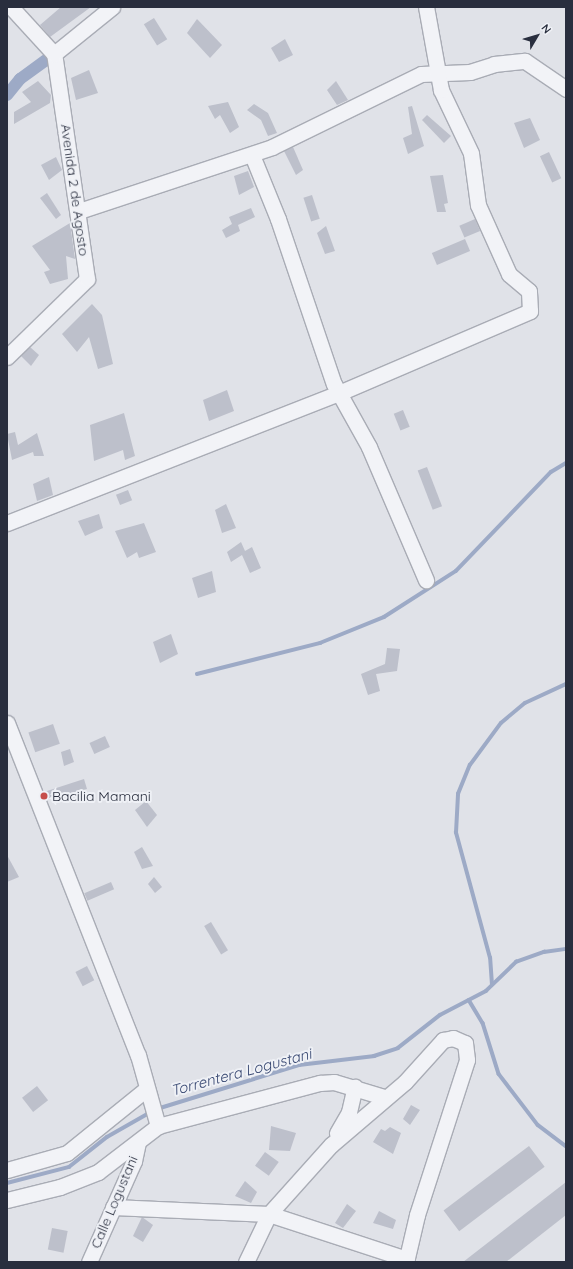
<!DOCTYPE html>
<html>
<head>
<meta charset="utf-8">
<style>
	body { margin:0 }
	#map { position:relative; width:573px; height:1269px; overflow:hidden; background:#e0e2e8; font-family:Quicksand,sans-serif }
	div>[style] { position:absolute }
	.stream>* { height:3.5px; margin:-1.75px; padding:0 1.75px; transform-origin:1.75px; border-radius:1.75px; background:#9daac6 }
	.canal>* { height:12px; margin:-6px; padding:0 6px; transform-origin:6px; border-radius:6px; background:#9daac6 }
	.building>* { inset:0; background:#bdc0cb; transform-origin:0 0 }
	.roads { filter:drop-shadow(1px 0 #a9acb5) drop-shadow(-1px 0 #a9acb5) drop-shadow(0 1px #a9acb5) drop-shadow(0 -1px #a9acb5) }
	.minor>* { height:15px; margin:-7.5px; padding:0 7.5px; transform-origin:7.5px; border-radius:7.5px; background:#f2f3f7 }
	.dots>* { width:11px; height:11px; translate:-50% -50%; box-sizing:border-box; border:2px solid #eff1f6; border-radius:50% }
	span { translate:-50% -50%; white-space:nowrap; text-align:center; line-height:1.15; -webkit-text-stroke:4px #eff1f6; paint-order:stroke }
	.street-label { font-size:14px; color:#292e3e }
	.poi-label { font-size:14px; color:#292e3e }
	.left { translate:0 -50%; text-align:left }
	.water-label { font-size:15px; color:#364670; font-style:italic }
	.frame { position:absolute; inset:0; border:8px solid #292e3e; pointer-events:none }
	.north { position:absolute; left:517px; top:16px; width:40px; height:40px; -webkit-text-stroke:3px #eff1f6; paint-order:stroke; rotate:52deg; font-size:11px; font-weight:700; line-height:16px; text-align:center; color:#292e3e }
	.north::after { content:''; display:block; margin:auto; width:14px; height:18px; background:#292e3e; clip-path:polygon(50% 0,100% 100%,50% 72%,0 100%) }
</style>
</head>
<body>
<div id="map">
	<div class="stream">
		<div style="left:63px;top:56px;width:50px;rotate:-39.4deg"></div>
		<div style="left:197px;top:674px;width:127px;rotate:-14.1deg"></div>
		<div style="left:320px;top:643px;width:69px;rotate:-22.1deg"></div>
		<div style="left:384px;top:617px;width:85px;rotate:-32.6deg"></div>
		<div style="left:456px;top:571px;width:137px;rotate:-46.2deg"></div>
		<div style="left:551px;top:472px;width:17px;rotate:-31deg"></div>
		<div style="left:492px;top:985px;width:27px;rotate:-94deg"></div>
		<div style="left:490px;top:958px;width:130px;rotate:-105.2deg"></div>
		<div style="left:456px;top:833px;width:39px;rotate:-87deg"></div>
		<div style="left:458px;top:794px;width:31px;rotate:-68deg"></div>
		<div style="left:470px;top:765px;width:52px;rotate:-53.6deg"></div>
		<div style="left:501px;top:723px;width:31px;rotate:-40deg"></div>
		<div style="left:525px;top:703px;width:45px;rotate:-24.9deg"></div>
		<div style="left:469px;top:1000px;width:27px;rotate:59deg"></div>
		<div style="left:483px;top:1023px;width:53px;rotate:72.6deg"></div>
		<div style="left:499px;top:1074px;width:64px;rotate:52.6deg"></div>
		<div style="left:538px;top:1125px;width:35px;rotate:37deg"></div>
		<div style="left:157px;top:1109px;width:149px;rotate:-17.2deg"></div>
		<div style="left:299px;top:1065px;width:76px;rotate:-6.8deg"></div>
		<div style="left:374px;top:1056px;width:25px;rotate:-18deg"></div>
		<div style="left:398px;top:1048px;width:53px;rotate:-38.2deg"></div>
		<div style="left:440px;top:1015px;width:52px;rotate:-27.6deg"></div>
		<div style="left:486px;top:991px;width:42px;rotate:-44deg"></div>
		<div style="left:516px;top:962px;width:30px;rotate:-20deg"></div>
		<div style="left:544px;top:952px;width:22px;rotate:-8deg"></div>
		<div style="left:7px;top:1183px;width:64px;rotate:-14.5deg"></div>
		<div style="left:69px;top:1167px;width:48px;rotate:-38.3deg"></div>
		<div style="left:107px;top:1137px;width:51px;rotate:-29.6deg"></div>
	</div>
	<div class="canal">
		<div style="left:7px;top:95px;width:21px;rotate:-51deg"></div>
		<div style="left:20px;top:79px;width:32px;rotate:-36deg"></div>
	</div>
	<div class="building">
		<div style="clip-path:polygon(61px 7px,91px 7px,50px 37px,40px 25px)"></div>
		<div style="left:154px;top:18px;width:25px;height:12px;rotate:58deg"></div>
		<div style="clip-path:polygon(197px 19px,222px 45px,210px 58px,187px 33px)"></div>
		<div style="clip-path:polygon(285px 39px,293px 55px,279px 62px,271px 48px)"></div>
		<div style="clip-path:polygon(89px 70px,98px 93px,76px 100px,71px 78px)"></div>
		<div style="clip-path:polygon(38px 81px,51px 95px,50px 103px,14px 124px,14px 112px,31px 102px,22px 92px)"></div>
		<div style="clip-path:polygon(336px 81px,348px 100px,337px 105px,327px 90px)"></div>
		<div style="clip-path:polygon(228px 102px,239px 127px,230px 133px,220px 115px,215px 119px,208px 106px)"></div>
		<div style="clip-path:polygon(254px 104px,268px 113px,277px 133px,268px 136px,261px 120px,247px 110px)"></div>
		<div style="clip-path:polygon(412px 106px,424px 146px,408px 154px,403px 138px,412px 134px,408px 107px)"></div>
		<div style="clip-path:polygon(427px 115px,451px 136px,444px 143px,422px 120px)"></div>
		<div style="clip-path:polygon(530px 118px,540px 140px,524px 148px,514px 123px)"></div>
		<div style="clip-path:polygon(293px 147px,303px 170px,296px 175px,284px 151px)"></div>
		<div style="left:549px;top:152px;width:29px;height:10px;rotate:65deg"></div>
		<div style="clip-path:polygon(56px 157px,62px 170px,49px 180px,41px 165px)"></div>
		<div style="clip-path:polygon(248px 171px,254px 187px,239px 195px,234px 176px)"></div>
		<div style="clip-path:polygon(443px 175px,448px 203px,444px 204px,446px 212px,437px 212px,430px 176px)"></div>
		<div style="clip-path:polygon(47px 193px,61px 215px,56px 219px,40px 198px)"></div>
		<div style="left:312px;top:195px;width:25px;height:9px;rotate:72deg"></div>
		<div style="clip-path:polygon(251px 208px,255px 217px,238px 225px,240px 231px,226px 238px,222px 230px,232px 224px,229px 217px)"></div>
		<div style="left:475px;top:219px;width:13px;height:17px;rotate:67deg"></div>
		<div style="clip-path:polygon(70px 223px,75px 259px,66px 256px,68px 279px,50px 284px,44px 272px,50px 270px,32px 246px)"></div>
		<div style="clip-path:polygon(326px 226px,335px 251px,325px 254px,317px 233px)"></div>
		<div style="left:465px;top:239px;width:13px;height:36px;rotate:67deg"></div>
		<div style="clip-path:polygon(92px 304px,102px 315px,113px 364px,98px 369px,89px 337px,77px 352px,62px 334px)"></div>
		<div style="clip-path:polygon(30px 347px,39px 355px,31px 366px,21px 356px)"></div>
		<div style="clip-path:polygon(227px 390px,234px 411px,209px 421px,203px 400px)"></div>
		<div style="left:403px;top:410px;width:18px;height:10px;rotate:68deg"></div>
		<div style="clip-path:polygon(124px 413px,135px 456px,125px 460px,123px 450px,94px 461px,90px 425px)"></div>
		<div style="clip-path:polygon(15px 432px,18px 445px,37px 433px,44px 456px,34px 456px,33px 452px,12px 460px,7px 434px)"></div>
		<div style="left:427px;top:467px;width:42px;height:10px;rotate:69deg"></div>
		<div style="clip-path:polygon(49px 477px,53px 495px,37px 501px,33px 484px)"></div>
		<div style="left:128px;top:490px;width:11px;height:13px;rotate:68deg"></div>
		<div style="clip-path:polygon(226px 504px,236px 528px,222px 533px,215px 510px)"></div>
		<div style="clip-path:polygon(99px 514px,103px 528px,85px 536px,78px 521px)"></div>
		<div style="clip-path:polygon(144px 523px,156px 552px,139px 558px,137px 552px,127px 558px,115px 531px)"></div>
		<div style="clip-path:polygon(241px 542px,245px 551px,252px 547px,261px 568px,250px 573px,242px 555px,231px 562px,227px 552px)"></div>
		<div style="clip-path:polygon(212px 571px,216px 592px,198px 598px,192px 578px)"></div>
		<div style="clip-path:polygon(171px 634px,178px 654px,160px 663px,153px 642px)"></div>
		<div style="clip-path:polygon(387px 648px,400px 649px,397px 671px,376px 674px,380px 691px,368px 695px,361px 674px,385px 664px)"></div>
		<div style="left:53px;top:724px;width:21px;height:26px;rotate:71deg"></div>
		<div style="left:105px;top:736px;width:12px;height:17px;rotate:66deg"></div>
		<div style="clip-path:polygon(70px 749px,74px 762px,64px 766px,61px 752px)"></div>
		<div style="clip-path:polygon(84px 779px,87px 789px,47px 799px,44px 792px)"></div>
		<div style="clip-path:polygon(146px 801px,157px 815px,147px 827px,135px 810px)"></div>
		<div style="clip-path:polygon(142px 847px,153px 866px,142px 869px,134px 852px)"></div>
		<div style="clip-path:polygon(7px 855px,19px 877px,7px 882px)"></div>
		<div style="clip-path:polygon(154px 877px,162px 887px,155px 893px,148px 884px)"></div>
		<div style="left:111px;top:882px;width:8px;height:29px;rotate:67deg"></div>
		<div style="left:211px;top:922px;width:33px;height:8px;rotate:59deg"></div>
		<div style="left:87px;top:966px;width:16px;height:13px;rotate:63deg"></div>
		<div style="left:37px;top:1086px;width:18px;height:19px;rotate:52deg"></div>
		<div style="clip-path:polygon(411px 1105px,420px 1110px,410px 1125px,403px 1119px)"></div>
		<div style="clip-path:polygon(271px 1126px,296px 1133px,290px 1151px,269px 1150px)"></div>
		<div style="clip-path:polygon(390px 1127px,401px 1133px,393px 1154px,373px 1142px,381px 1129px,385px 1131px)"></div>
		<div style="left:529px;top:1146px;width:26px;height:107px;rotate:53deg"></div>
		<div style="left:265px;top:1152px;width:17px;height:17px;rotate:36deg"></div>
		<div style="clip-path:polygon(245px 1181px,257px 1192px,251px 1203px,235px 1196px)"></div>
		<div style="clip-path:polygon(566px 1182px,566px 1215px,506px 1262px,463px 1262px)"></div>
		<div style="clip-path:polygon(347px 1204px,356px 1211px,343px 1228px,335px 1223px)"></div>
		<div style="clip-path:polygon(379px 1211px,396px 1220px,393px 1229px,373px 1223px)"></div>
		<div style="clip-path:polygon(142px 1217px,153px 1225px,143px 1242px,133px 1236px)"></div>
		<div style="left:52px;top:1228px;width:16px;height:22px;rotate:11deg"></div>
	</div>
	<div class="roads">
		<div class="minor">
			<div style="left:54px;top:54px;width:75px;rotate:-39deg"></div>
			<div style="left:252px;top:155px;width:69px;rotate:67.9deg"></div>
			<div style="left:278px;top:219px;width:174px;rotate:71.3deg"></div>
			<div style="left:334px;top:384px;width:72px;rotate:60.9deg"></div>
			<div style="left:369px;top:447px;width:145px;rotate:66.8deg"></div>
			<div style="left:79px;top:211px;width:203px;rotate:-18.3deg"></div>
			<div style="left:272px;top:147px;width:166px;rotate:-26.1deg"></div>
			<div style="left:421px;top:74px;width:49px;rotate:-2.3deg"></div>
			<div style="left:470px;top:72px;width:25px;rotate:-18deg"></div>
			<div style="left:494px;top:64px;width:31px;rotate:-6deg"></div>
			<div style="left:525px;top:61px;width:50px;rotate:34.3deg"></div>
			<div style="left:7px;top:357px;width:112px;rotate:-44.3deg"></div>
			<div style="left:87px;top:279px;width:227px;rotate:-98.3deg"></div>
			<div style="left:54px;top:54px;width:64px;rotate:-132.5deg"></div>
			<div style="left:7px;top:523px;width:357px;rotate:-21.4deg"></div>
			<div style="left:339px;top:393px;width:208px;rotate:-23.2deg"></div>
			<div style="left:530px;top:311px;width:20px;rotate:-93deg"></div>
			<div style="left:529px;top:291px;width:26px;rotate:-140deg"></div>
			<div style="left:509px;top:274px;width:76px;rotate:-114.2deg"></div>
			<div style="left:478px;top:205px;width:52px;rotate:-97.7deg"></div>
			<div style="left:471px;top:153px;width:70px;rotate:-115.5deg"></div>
			<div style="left:441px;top:90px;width:84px;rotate:-100.2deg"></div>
			<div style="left:7px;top:723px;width:357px;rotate:68.5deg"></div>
			<div style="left:138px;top:1055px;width:74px;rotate:74.3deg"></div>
			<div style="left:337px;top:1133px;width:24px;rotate:-60deg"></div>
			<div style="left:349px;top:1112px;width:26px;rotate:-77deg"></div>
			<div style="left:7px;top:1170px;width:62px;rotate:-15.8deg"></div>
			<div style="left:67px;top:1153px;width:100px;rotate:-38.9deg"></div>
			<div style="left:7px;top:1200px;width:55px;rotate:-13.8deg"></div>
			<div style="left:60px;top:1187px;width:41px;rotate:-21.5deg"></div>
			<div style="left:98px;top:1172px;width:76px;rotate:-37.5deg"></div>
			<div style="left:158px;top:1126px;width:168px;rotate:-14.9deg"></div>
			<div style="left:320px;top:1083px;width:14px;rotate:-4deg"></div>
			<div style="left:334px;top:1082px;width:52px;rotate:16.7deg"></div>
			<div style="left:113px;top:1207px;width:156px;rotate:2.6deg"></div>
			<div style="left:269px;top:1214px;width:145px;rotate:18.1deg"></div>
			<div style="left:89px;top:1262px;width:111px;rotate:-66deg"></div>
			<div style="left:134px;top:1161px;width:19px;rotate:-78deg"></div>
			<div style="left:246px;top:1262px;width:53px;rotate:-64.4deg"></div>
			<div style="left:269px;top:1214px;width:93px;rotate:-48.1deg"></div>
			<div style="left:331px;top:1145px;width:97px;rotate:-40.4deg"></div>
			<div style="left:405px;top:1082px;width:57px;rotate:-47.9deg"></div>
			<div style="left:443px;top:1040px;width:10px;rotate:-11deg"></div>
			<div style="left:453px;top:1038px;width:13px;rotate:23deg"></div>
			<div style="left:465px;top:1043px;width:17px;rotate:83deg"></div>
			<div style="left:467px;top:1060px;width:163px;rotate:107.9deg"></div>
			<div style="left:417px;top:1215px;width:48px;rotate:103.2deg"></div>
		</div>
	</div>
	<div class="dots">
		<div style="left:44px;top:796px;background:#c64e4b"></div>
	</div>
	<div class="street-label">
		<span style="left:75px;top:190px;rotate:82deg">Avenida 2 de Agosto</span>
		<span style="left:114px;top:1202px;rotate:-67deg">Calle Logustani</span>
	</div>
	<div class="poi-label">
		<span class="left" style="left:52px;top:796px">Bacilia Mamani</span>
	</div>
	<div class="water-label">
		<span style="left:241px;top:1072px;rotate:-15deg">Torrentera Logustani</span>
	</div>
	<div class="frame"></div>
	<div class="north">N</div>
</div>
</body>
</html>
